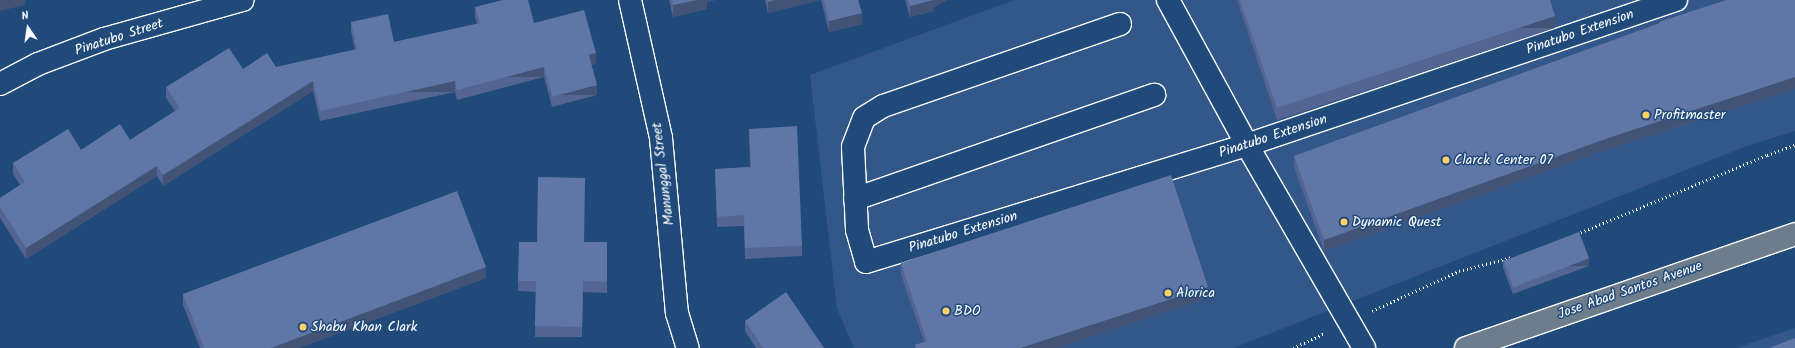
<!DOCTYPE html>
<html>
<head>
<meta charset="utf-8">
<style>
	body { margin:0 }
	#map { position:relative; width:1795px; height:348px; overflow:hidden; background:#1f4a7a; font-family:Kalam,sans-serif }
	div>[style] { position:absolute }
	.built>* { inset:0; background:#325788 }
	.path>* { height:2.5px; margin-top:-1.25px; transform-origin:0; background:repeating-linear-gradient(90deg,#fff 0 1px,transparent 0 4px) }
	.roads { filter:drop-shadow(1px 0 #fff) drop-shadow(-1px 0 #fff) drop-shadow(0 1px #fff) drop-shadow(0 -1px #fff) }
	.minor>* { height:22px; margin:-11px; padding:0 11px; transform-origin:11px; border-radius:11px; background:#1f4a7a }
	.major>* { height:22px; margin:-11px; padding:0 11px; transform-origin:11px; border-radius:11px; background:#6d7d8c }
	.wall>* { inset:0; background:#536590 }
	.shaded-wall>* { inset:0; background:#435375; transform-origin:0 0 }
	.building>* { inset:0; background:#6076a7; transform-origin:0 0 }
	.dots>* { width:11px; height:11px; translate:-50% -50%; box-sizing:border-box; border:2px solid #1f4a7a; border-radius:50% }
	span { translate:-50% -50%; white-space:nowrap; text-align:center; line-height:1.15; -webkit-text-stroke:3px #1f4a7a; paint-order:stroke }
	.street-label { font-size:14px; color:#fff }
	.poi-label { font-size:14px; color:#fff }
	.left { translate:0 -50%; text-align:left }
	.north { position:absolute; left:8px; top:8px; width:40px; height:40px; -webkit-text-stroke:3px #1f4a7a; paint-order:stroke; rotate:347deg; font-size:11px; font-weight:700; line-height:16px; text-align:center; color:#fff }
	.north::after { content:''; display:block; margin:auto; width:14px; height:18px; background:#fff; clip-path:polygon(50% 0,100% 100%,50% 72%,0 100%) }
</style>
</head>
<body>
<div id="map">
	<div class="built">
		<div style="clip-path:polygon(1014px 0,1795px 0,1795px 131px,1747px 146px,1233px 348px,854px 348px,837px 309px,810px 75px)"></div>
		<div style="clip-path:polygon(1795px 328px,1795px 348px,1736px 348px)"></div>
	</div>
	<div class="path">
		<div style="left:1577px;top:234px;width:206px;rotate:-22.6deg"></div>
		<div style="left:1767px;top:155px;width:30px;rotate:-20deg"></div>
		<div style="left:1372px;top:311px;width:96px;rotate:-24.7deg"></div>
		<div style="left:1459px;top:271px;width:55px;rotate:-14.8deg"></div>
		<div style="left:1293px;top:348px;width:35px;rotate:-25deg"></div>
	</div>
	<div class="roads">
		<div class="minor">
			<div style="left:630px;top:0;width:141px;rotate:77.3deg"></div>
			<div style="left:661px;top:138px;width:176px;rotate:84.8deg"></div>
			<div style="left:677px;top:313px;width:37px;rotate:73deg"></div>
			<div style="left:1168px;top:0;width:165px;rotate:61.4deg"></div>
			<div style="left:1247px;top:145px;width:234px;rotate:60deg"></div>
			<div style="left:1120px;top:24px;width:251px;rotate:160.9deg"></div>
			<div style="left:883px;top:106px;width:22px;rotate:148deg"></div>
			<div style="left:864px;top:118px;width:31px;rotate:111deg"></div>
			<div style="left:853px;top:147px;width:83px;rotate:87.2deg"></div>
			<div style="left:857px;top:230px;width:33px;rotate:74deg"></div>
			<div style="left:866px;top:262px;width:399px;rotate:-17.1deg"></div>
			<div style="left:1247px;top:145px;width:453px;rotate:-18.7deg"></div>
			<div style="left:0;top:84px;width:43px;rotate:-27.8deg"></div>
			<div style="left:38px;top:64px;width:71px;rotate:-20.7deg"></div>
			<div style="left:104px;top:39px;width:144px;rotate:-15.7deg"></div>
			<div style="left:855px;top:199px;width:317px;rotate:-19.2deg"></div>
		</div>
		<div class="major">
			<div style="left:1466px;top:348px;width:348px;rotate:-19.1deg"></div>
		</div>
	</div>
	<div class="wall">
		<div style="clip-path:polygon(669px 0,715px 0,707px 2px,707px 9px,673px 17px)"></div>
		<div style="clip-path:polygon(765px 0,820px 0,768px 13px)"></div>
		<div style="clip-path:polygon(821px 0,858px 0,862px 24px,829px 32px)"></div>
		<div style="clip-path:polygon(905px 0,948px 0,934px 7px,934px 11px,910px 17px)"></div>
		<div style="clip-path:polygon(1237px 0,1550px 0,1555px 28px,1277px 120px)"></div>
		<div style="clip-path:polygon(1795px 0,1795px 89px,1611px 148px,1324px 251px,1294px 167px,1294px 156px,1659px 24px,1659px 22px)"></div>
		<div style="clip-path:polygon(475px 7px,534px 23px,596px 64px,591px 65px,597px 95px,552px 107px,544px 77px,457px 100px,455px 92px,320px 121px,313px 91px,163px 186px,157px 176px,26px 259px,0 218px,0 198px,20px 185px,13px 174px,13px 163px,130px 140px,175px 111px,166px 98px,166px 87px,243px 69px,276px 67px,355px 50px,351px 32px,351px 22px,394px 42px,477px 24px,475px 17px)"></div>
		<div style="clip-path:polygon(749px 129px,802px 246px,802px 256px,745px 259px,744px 226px,717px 227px,715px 169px,750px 167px)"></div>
		<div style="clip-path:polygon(584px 242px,607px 242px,607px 293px,583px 292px,582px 337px,535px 337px,536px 292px,518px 291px,518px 281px)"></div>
		<div style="clip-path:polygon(1503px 260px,1589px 266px,1513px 294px,1503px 268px)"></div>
		<div style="clip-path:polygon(901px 263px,1208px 298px,1056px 348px,915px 348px,915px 345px,924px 342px,901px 275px)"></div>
		<div style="clip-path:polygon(486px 278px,299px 348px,200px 348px,183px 305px,183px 294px)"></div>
		<div style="clip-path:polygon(745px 321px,824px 348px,756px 348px,745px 331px)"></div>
	</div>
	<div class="shaded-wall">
		<div style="clip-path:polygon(0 0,25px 0,25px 5px,0 11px)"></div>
		<div style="clip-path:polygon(697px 0,715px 0,707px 2px,707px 9px,673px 17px,673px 5px)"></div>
		<div style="clip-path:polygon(775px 0,820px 0,768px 13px,768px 2px)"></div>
		<div style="clip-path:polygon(933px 0,948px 0,934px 7px,934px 11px,910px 17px,910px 6px)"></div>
		<div style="clip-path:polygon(862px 13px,862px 24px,829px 32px,829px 21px)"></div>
		<div style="left:1555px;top:16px;width:12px;height:293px;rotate:90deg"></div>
		<div style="clip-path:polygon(596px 53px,596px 64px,589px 66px,589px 55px)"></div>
		<div style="left:544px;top:67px;width:10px;height:90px;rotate:90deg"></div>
		<div style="clip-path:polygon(1795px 77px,1795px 89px,1611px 148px,1324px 251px,1324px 240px,1611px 137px)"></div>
		<div style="clip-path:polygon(313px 81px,313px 91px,163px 186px,163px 175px)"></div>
		<div style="left:455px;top:81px;width:11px;height:138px;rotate:90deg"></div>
		<div style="left:597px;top:85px;width:10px;height:47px;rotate:90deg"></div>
		<div style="clip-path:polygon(157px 166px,157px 176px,26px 259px,26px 248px)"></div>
		<div style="left:1589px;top:258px;width:8px;height:81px;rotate:90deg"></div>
		<div style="clip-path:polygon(486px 267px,486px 278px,299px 348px,271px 348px)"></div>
		<div style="clip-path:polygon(1208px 287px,1208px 298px,1056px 348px,1020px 348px)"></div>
	</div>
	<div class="building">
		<div style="clip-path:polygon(503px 0,528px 0,534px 23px,584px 10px,596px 53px,589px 55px,597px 85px,552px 97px,544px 67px,457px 90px,455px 81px,320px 111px,313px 81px,163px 175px,157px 166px,26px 248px,0 207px,0 198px,25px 182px,13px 163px,68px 129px,81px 150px,120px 124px,130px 140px,180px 108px,166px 87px,229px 48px,243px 69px,267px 53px,276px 67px,357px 49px,351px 22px,388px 14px,394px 42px,480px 23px,475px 7px)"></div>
		<div style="clip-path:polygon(672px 0,697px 0,673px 5px)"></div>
		<div style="clip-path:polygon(768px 0,775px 0,768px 2px)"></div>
		<div style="clip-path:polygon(824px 0,858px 0,862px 13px,829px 21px)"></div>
		<div style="clip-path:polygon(908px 0,933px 0,910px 6px)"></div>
		<div style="clip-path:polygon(1240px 0,1550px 0,1555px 16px,1277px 108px)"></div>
		<div style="clip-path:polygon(1726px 0,1795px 0,1795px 77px,1611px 137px,1324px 240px,1294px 156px,1660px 23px,1659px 22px)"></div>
		<div style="clip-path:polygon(797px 126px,802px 246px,745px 248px,744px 215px,717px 217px,715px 169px,751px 167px,749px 129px)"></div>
		<div style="clip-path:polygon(1171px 175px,1208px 287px,1020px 348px,916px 348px,915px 345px,927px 341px,901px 263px)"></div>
		<div style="clip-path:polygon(538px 177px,585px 178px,584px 242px,607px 242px,607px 282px,583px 281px,582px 327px,535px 326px,536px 281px,518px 281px,519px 242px,537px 242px)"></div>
		<div style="clip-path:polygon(457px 191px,486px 267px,271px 348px,204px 348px,183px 294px)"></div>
		<div style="left:1579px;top:232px;width:28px;height:81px;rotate:69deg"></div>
		<div style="clip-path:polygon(786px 292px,824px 348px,763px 348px,745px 321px)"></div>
		<div style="clip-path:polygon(1795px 338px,1795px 348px,1769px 348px)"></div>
	</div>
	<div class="dots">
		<div style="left:1646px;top:115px;background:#ffd166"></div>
		<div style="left:1446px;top:160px;background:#ffd166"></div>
		<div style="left:1344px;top:222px;background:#ffd166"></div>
		<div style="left:1168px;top:293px;background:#ffd166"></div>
		<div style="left:946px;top:311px;background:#ffd166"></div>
		<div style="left:303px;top:327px;background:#ffd166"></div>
	</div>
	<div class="street-label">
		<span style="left:1580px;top:32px;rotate:-19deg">Pinatubo Extension</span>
		<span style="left:119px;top:37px;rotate:-18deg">Pinatubo Street</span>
		<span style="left:1273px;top:136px;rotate:-18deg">Pinatubo Extension</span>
		<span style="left:663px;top:174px;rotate:-97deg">Manunggal Street</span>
		<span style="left:963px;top:232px;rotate:-17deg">Pinatubo Extension</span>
		<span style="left:1630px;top:290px;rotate:-19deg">Jose Abad Santos Avenue</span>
	</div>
	<div class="poi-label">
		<span class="left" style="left:1654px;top:115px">Profitmaster</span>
		<span class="left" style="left:1454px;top:160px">Clarck Center 07</span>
		<span class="left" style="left:1352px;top:222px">Dynamic Quest</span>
		<span class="left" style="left:1176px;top:293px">Alorica</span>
		<span class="left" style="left:954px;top:311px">BDO</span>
		<span class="left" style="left:311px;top:327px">Shabu Khan Clark</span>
	</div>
	<div class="north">N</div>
</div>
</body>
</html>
